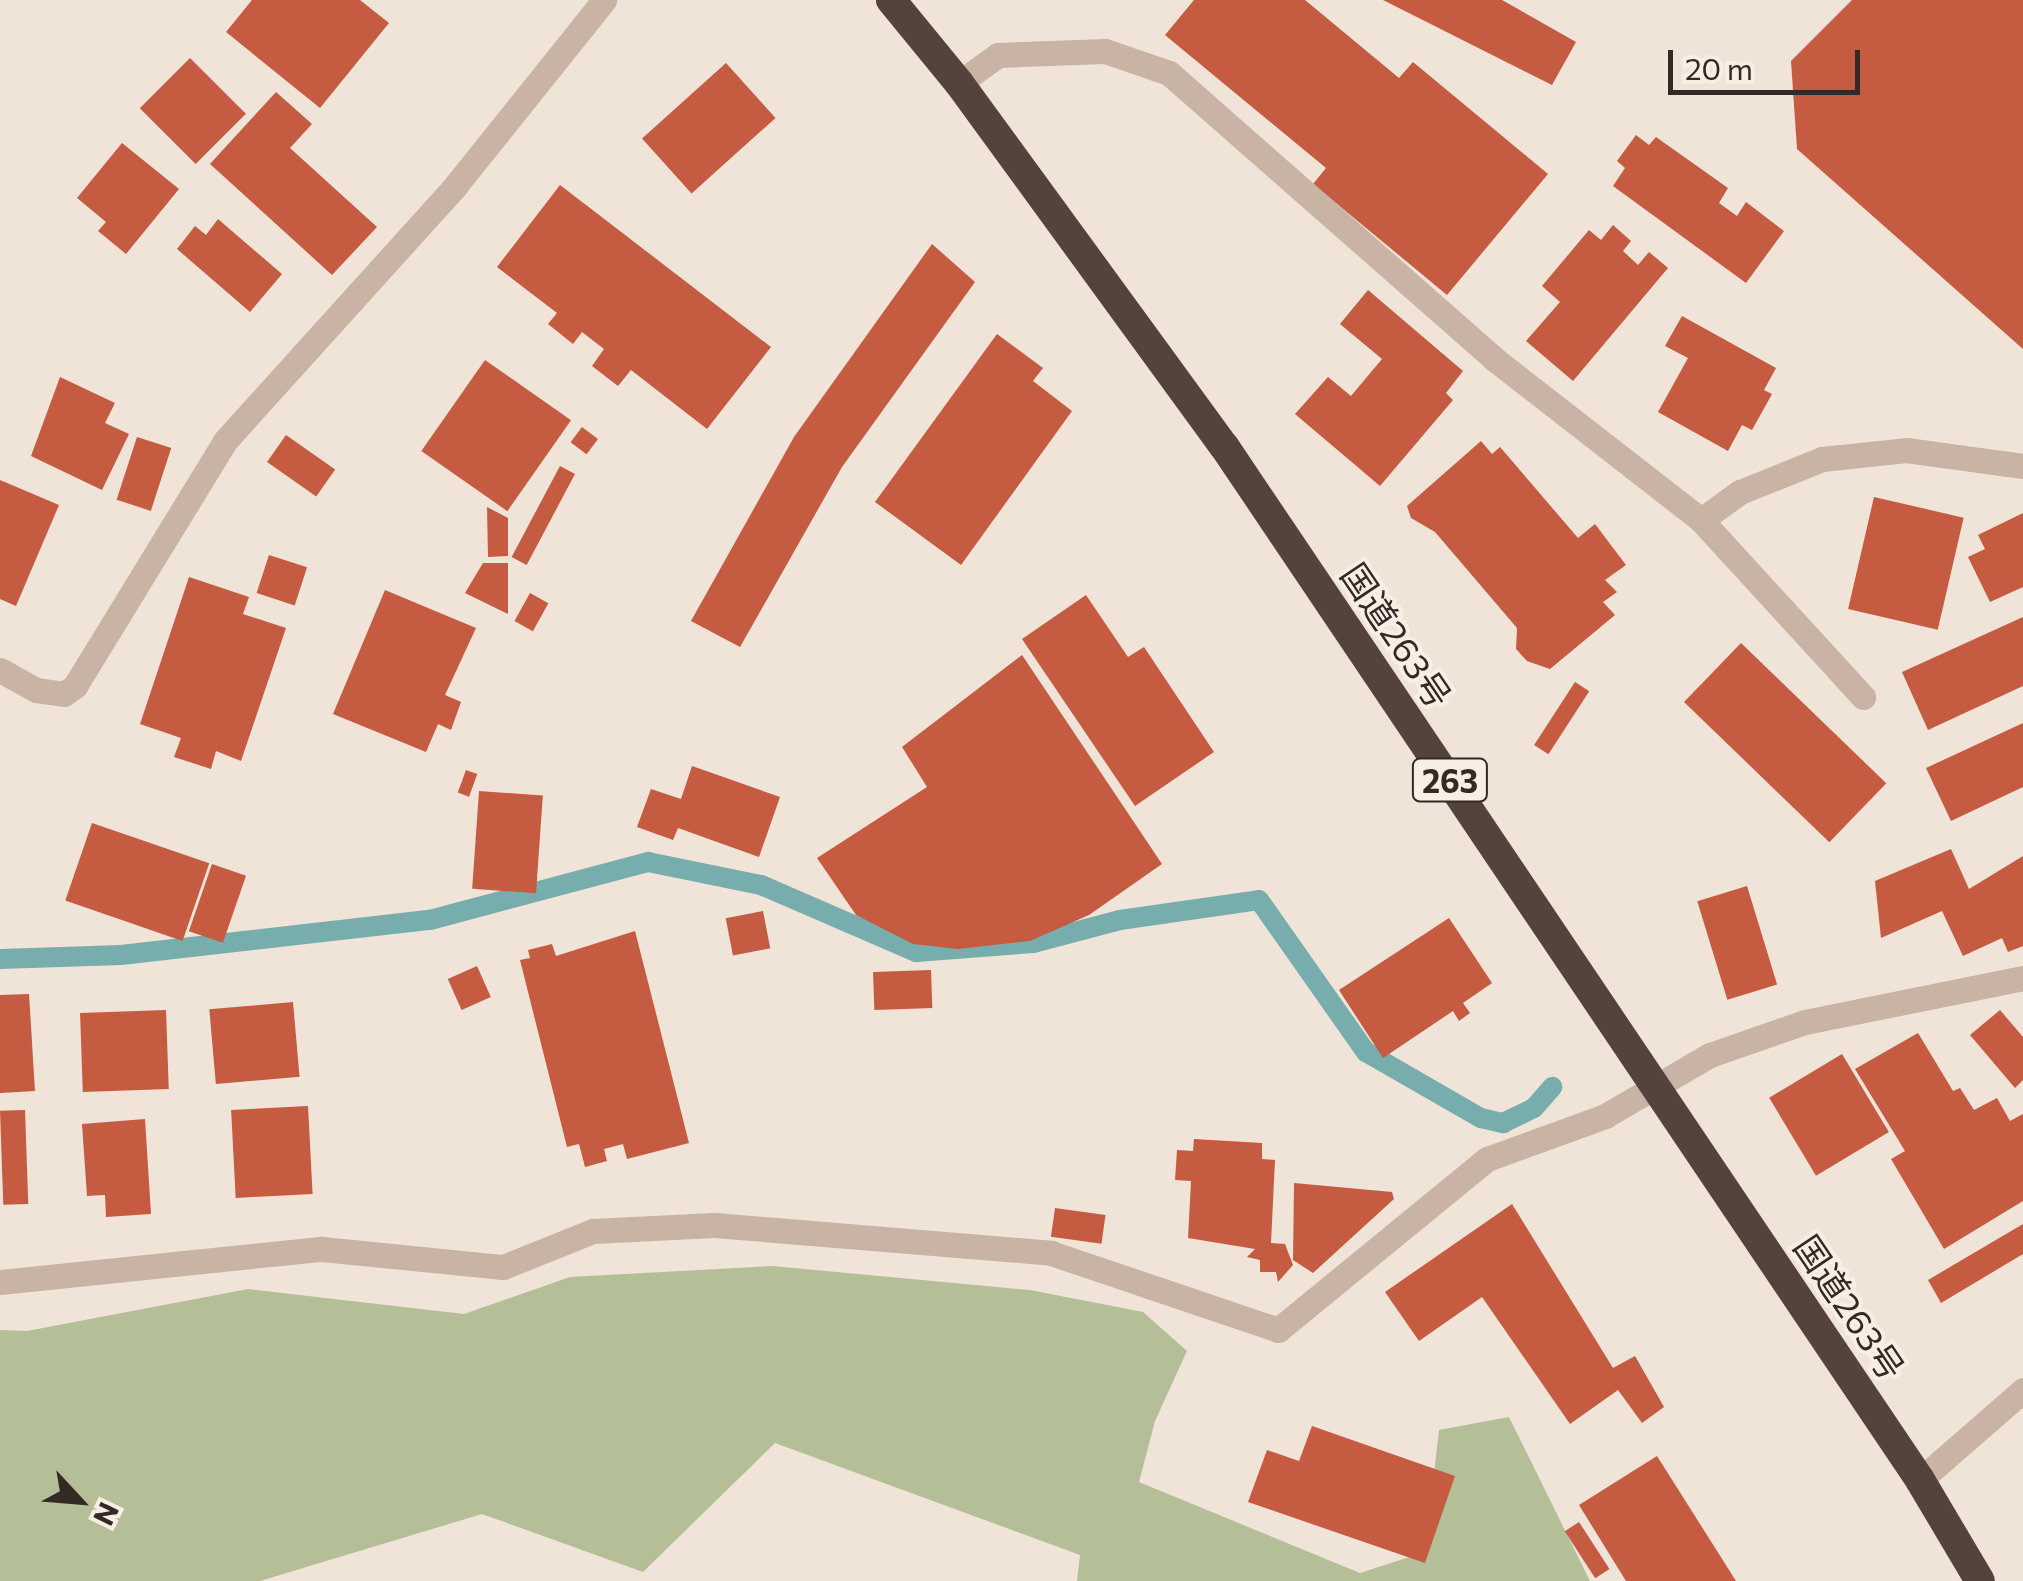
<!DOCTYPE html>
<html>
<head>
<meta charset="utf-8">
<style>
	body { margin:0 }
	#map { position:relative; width:2023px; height:1581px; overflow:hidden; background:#f0e3d7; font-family:Commissioner,"Noto Sans JP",sans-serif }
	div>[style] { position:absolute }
	.green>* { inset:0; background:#b4bf98 }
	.stream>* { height:20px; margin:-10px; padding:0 10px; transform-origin:10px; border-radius:10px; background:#77adad }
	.building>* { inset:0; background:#c55b41; transform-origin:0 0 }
	.minor>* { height:25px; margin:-12.5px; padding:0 12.5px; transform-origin:12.5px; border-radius:12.5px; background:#c8b3a4 }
	.highway>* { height:30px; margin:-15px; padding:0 15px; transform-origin:15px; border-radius:15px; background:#54433d }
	span { translate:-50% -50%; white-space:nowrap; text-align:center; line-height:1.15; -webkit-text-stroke:8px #f8eee3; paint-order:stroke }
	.shield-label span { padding:2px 8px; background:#f8eee3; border:2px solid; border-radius:8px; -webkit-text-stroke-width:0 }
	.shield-label { font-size:32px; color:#332925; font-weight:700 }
	.street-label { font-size:35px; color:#332925 }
	.north { position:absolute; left:30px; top:1451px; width:100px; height:100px; -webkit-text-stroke:8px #f8eee3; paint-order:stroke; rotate:116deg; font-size:28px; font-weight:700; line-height:40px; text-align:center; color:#332925 }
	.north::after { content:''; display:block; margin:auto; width:35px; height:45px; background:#332925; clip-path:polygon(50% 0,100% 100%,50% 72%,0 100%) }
	.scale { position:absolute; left:1668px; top:50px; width:192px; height:45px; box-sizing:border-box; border:5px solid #332925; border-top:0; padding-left:12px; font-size:30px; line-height:35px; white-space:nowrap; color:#332925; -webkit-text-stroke:8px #f8eee3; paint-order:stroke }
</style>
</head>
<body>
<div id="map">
	<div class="green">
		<div style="clip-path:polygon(772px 1266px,1030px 1290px,1143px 1312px,1187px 1351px,1155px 1421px,1139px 1482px,1360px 1573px,1425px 1552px,1439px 1430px,1509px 1417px,1590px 1581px,1077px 1581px,1080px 1555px,775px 1443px,643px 1572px,482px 1514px,260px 1581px,0 1581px,0 1330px,27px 1331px,248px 1289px,464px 1314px,570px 1277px)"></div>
	</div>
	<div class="stream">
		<div style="left:0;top:959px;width:121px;rotate:-1.9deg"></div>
		<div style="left:121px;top:955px;width:311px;rotate:-6.5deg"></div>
		<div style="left:430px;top:920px;width:226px;rotate:-14.9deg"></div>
		<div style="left:648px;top:862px;width:115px;rotate:11.5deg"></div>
		<div style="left:761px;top:885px;width:169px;rotate:23.4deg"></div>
		<div style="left:916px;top:952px;width:117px;rotate:-4.4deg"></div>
		<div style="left:1033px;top:943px;width:90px;rotate:-14.8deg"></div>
		<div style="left:1120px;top:920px;width:140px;rotate:-8.2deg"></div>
		<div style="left:1259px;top:900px;width:186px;rotate:54.9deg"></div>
		<div style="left:1366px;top:1052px;width:133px;rotate:29.9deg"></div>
		<div style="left:1481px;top:1118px;width:23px;rotate:13deg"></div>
		<div style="left:1503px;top:1123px;width:34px;rotate:-26deg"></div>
		<div style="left:1534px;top:1108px;width:28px;rotate:-49deg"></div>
	</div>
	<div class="building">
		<div style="clip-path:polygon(252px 0,360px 0,389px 23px,320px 108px,226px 32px)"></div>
		<div style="clip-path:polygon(1194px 0,1305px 0,1399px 78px,1413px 62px,1548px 174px,1447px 295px,1313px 184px,1326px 168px,1165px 35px)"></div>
		<div style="clip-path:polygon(1383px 0,1502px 0,1576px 42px,1552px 85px)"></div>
		<div style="clip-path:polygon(1852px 0,2023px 0,2023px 349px,1797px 149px,1791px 61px)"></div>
		<div style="left:190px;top:58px;width:79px;height:71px;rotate:45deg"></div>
		<div style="left:726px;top:63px;width:74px;height:113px;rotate:48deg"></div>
		<div style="clip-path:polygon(276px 92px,312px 124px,290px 148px,377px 227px,332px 275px,210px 164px)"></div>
		<div style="clip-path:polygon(1636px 135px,1649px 145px,1656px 137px,1728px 188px,1719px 203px,1737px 216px,1746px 202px,1784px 231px,1746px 283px,1613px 186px,1625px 168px,1617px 161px)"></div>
		<div style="clip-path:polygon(122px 143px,179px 189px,126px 254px,98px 231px,106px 222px,77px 198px)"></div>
		<div style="clip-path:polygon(560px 185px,771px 347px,707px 429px,631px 370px,618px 386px,592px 366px,604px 349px,582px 332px,573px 344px,548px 324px,557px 313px,497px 267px)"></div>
		<div style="clip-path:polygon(218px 219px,282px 274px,250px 312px,177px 249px,195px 226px,206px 235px)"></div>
		<div style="clip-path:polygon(1613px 225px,1631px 241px,1623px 251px,1638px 265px,1649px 252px,1668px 268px,1573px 381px,1526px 341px,1560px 302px,1542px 286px,1589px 230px,1601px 240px)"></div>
		<div style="clip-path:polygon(932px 244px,975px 282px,842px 467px,740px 647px,691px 621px,794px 437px)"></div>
		<div style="clip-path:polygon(1368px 290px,1463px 371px,1446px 393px,1453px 400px,1380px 486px,1295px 414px,1328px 377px,1351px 396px,1382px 359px,1340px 324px)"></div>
		<div style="clip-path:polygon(1682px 316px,1776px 368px,1764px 390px,1772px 394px,1752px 430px,1742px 425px,1728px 451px,1658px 412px,1688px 358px,1665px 346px)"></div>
		<div style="clip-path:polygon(997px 334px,1043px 368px,1033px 381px,1072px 411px,961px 565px,875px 502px)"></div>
		<div style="left:485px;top:360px;width:105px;height:111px;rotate:35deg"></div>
		<div style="clip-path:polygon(60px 377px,115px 403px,105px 423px,129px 434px,102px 490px,31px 456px)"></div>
		<div style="left:582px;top:427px;width:20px;height:19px;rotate:37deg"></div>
		<div style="left:286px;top:435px;width:60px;height:33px;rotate:35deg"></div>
		<div style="left:137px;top:437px;width:36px;height:66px;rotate:18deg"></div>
		<div style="clip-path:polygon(1481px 441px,1492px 454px,1500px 447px,1578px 538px,1595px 524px,1626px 565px,1605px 580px,1617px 592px,1603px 602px,1615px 615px,1550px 669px,1527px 661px,1516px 649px,1517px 628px,1435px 532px,1411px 518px,1407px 506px)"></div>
		<div style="left:560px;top:466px;width:17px;height:103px;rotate:28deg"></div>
		<div style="clip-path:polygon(0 480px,59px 505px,16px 606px,0 599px)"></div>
		<div style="left:1874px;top:497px;width:92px;height:115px;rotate:13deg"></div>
		<div style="clip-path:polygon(487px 507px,508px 518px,508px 556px,488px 557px)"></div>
		<div style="clip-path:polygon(2023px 513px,2023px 587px,1990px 602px,1968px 557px,1985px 549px,1978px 535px)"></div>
		<div style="left:269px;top:555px;width:40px;height:40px;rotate:18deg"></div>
		<div style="clip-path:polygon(483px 563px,508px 563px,508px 614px,465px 593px)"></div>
		<div style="clip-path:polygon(189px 577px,249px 597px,243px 614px,286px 628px,241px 761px,216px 751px,211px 769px,174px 757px,181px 738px,140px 724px)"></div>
		<div style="clip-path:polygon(385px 590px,476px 628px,445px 695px,461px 702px,451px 730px,438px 724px,426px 752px,333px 714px)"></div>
		<div style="left:530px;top:593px;width:21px;height:32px;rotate:29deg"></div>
		<div style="clip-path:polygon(1086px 595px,1128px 657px,1144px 647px,1214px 752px,1135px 806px,1022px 639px)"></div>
		<div style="clip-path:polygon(2023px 617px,2023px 686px,1928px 730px,1902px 672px)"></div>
		<div style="left:1741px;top:643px;width:202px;height:82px;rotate:44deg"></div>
		<div style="clip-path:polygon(1022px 655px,1162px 864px,1089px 915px,1030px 941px,958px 949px,913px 944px,856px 915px,817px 858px,927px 787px,902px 747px)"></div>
		<div style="left:1575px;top:682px;width:17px;height:75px;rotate:33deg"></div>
		<div style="clip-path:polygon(2023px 723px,2023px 787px,1951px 821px,1926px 768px)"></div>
		<div style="clip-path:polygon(692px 766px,780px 797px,759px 857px,678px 828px,673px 840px,637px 827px,651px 789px,681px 799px)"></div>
		<div style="left:466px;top:770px;width:12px;height:24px;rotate:20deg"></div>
		<div style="left:479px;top:791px;width:64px;height:98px;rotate:4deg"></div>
		<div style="left:92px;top:823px;width:124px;height:82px;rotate:19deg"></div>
		<div style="clip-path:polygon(1951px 849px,1969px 889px,2023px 856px,2023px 946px,2008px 952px,2002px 938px,1963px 956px,1942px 911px,1881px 938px,1875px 881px)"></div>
		<div style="left:212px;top:864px;width:36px;height:71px;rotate:19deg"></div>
		<div style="left:1747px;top:886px;width:103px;height:52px;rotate:73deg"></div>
		<div style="left:763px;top:911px;width:38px;height:38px;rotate:79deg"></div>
		<div style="clip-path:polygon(1449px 918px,1492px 983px,1463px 1003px,1470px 1013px,1459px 1021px,1453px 1011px,1383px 1058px,1339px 990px)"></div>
		<div style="clip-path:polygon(635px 931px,689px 1143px,627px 1159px,623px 1144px,604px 1149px,607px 1161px,585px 1167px,579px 1144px,567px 1147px,520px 960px,530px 958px,528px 950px,552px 944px,556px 956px)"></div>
		<div style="left:477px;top:966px;width:34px;height:32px;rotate:66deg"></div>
		<div style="left:931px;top:970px;width:38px;height:58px;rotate:88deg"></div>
		<div style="clip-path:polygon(29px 994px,35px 1091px,0 1093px,0 995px)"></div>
		<div style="left:293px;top:1002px;width:75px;height:84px;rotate:85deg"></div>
		<div style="left:166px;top:1010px;width:79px;height:86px;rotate:88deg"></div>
		<div style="clip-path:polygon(2000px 1010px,2023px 1037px,2023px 1080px,2015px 1088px,1970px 1035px)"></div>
		<div style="clip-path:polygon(1918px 1033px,1953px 1091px,1960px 1088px,1974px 1110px,1997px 1098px,2010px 1121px,2023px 1114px,2023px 1201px,1944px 1249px,1891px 1159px,1905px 1151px,1855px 1069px)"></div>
		<div style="left:1842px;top:1054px;width:91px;height:85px;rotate:59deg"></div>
		<div style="left:308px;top:1106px;width:88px;height:77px;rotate:87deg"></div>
		<div style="left:25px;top:1110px;width:94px;height:25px;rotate:88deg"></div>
		<div style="clip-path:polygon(145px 1119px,151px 1214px,106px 1217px,105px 1195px,87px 1196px,82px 1124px)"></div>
		<div style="clip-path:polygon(1194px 1139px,1262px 1143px,1262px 1159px,1275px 1160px,1271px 1243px,1285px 1244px,1293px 1265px,1278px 1282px,1276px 1272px,1260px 1272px,1260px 1260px,1247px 1257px,1255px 1249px,1188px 1238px,1191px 1181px,1175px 1180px,1177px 1150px,1193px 1151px)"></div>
		<div style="clip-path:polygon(1294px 1183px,1392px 1192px,1394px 1199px,1313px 1273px,1293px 1260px)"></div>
		<div style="clip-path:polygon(1512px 1204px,1613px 1368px,1635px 1356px,1664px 1407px,1642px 1423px,1618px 1390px,1570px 1424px,1482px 1297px,1419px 1341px,1385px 1292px)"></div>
		<div style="left:1055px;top:1208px;width:51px;height:29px;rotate:8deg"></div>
		<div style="clip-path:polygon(2023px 1224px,2023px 1254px,1941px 1303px,1928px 1280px)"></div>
		<div style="clip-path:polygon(1312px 1426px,1455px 1476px,1425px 1563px,1248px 1502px,1267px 1450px,1299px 1461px)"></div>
		<div style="clip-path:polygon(1657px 1456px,1736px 1581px,1626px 1581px,1579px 1505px)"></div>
		<div style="left:1579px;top:1522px;width:56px;height:17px;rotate:57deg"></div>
	</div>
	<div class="minor">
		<div style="left:959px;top:83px;width:48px;rotate:-35.7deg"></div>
		<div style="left:998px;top:55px;width:107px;rotate:-2.1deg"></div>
		<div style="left:1105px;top:51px;width:68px;rotate:19deg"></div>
		<div style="left:1169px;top:73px;width:432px;rotate:41.3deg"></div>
		<div style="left:1493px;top:358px;width:264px;rotate:37.9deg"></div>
		<div style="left:1701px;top:520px;width:240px;rotate:47.5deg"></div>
		<div style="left:1701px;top:520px;width:48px;rotate:-35.7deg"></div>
		<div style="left:1740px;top:492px;width:88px;rotate:-21.9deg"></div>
		<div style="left:1822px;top:459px;width:84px;rotate:-6.1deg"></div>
		<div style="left:1906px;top:450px;width:118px;rotate:7.8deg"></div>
		<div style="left:0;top:670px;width:41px;rotate:29.1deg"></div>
		<div style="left:36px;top:690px;width:28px;rotate:8deg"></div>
		<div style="left:64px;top:694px;width:14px;rotate:-36deg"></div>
		<div style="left:75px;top:686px;width:287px;rotate:-58.5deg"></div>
		<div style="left:225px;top:441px;width:345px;rotate:-47.9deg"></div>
		<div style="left:456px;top:185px;width:237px;rotate:-51.3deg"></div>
		<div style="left:0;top:1282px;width:324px;rotate:-5.9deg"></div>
		<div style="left:322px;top:1249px;width:182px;rotate:5.7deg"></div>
		<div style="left:503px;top:1267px;width:97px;rotate:-21.8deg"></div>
		<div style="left:593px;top:1231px;width:121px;rotate:-2.8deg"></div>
		<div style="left:714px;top:1225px;width:338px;rotate:4.7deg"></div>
		<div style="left:1051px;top:1253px;width:240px;rotate:18.7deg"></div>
		<div style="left:1278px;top:1330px;width:270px;rotate:-39.3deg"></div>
		<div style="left:1487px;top:1159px;width:126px;rotate:-20deg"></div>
		<div style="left:1605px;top:1116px;width:121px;rotate:-30.2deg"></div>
		<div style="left:1710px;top:1055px;width:101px;rotate:-19.2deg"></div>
		<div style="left:1805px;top:1022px;width:222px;rotate:-11.4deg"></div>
		<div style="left:1920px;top:1480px;width:137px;rotate:-41.1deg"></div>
	</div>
	<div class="highway">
		<div style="left:891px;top:0;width:107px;rotate:50.7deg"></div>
		<div style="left:959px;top:83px;width:449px;rotate:53.9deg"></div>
		<div style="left:1224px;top:446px;width:1246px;rotate:56.05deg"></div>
		<div style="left:1920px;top:1480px;width:117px;rotate:59.3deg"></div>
	</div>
	<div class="shield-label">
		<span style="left:1450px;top:780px">263</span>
	</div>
	<div class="street-label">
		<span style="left:1397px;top:635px;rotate:56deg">国道263号</span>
		<span style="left:1850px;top:1307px;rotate:56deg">国道263号</span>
	</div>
	<div class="north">N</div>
	<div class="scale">20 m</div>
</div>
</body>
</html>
